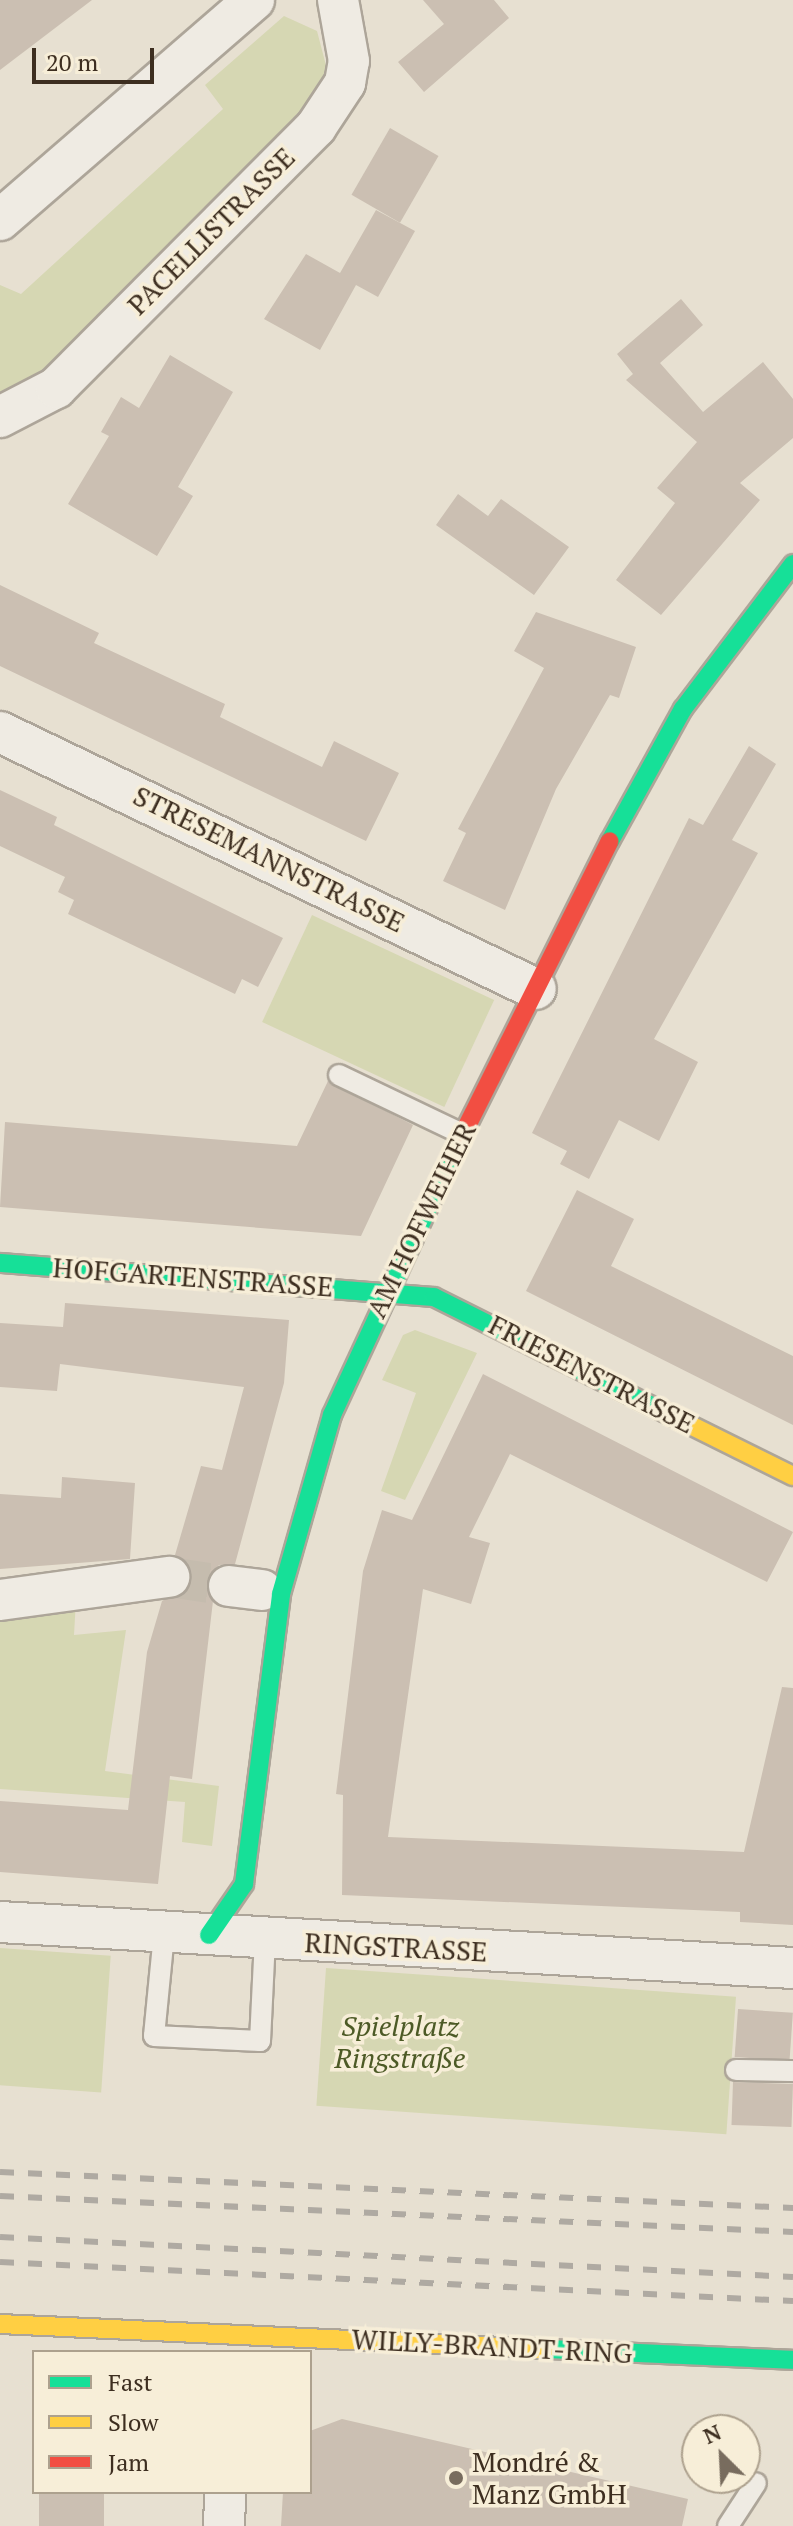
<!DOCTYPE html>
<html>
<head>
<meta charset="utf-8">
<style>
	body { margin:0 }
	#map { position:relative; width:793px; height:2526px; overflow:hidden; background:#e7e0d1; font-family:"PT Serif",serif }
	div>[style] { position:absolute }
	.green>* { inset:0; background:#d6d7b3; transform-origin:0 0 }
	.building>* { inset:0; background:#cbbfb2; transform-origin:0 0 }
	.street-tunnel>* { height:40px; margin-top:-20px; transform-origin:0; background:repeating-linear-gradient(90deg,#c5bcae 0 40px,transparent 0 60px) }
	.roads { filter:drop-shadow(2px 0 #ada599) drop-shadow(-2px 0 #ada599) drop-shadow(0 2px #ada599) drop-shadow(0 -2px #ada599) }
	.lane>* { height:20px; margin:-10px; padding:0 10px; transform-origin:10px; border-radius:10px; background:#efebe3 }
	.street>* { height:40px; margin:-20px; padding:0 20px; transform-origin:20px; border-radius:20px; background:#efebe3 }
	.fast>* { height:18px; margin:-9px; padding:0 9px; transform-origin:9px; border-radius:9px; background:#16e098 }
	.slow>* { height:18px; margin:-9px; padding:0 9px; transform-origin:9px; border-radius:9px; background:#ffcf43 }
	.jam>* { height:18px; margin:-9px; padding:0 9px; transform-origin:9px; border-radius:9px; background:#f24e42 }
	.rail>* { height:6px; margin-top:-3px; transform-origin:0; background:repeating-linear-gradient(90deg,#afaaa2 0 14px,transparent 0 28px) }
	.dots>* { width:22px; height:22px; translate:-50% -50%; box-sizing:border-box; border:4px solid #f7eed8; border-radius:50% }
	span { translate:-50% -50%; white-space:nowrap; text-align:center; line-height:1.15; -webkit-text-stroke:7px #f7eed8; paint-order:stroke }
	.street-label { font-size:28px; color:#3d2e20 }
	.park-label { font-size:28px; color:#4d5a26; font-style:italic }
	.poi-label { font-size:28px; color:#3d2e20 }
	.left { translate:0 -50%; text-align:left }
	.legend { position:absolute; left:32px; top:2350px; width:280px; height:144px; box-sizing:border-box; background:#f7eed8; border:2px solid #ada18e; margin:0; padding:10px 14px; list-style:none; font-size:24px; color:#3d2e20 }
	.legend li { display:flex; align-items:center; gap:16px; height:40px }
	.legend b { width:40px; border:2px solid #ada18e }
	.north { position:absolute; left:681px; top:2414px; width:80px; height:80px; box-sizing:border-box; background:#f7eed8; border:2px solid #ada18e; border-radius:50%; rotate:336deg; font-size:22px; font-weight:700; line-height:32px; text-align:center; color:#3d2e20 }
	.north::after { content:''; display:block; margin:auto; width:28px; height:36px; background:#786c5e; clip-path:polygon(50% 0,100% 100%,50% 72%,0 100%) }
	.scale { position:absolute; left:32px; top:48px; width:122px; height:36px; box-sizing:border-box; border:4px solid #3d2e20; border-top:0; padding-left:10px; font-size:24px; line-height:28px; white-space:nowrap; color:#3d2e20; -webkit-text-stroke:6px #f7eed8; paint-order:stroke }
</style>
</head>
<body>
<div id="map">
	<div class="green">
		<div style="clip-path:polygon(284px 16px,317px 31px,328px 73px,320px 91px,26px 390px,0 397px,0 285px,21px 294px,223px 109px,205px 85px)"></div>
		<div style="left:312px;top:915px;width:201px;height:118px;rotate:25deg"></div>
		<div style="clip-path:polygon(415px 1330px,477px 1353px,405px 1500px,381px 1491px,416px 1393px,382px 1380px,403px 1335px)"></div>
		<div style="clip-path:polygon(76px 1600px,74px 1635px,126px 1630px,105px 1771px,219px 1786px,212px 1846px,182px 1842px,185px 1802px,0 1789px,0 1608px)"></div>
		<div style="left:0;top:1948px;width:111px;height:137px;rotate:4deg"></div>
		<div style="left:326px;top:1968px;width:411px;height:138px;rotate:4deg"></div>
	</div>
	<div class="building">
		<div style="clip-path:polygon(0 0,92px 0,0 70px)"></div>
		<div style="clip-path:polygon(423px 0,494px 0,509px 18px,424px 92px,398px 62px,444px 24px)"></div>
		<div style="left:390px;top:128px;width:56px;height:77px;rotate:30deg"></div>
		<div style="clip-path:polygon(376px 210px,415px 231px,378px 297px,356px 285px,320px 350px,264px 319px,306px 254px,340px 273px)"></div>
		<div style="clip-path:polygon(681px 299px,703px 325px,660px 363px,703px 412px,763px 362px,793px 399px,793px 438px,740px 483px,760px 500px,661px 615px,616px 580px,675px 503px,657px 488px,697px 442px,626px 380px,633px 374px,617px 354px)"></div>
		<div style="clip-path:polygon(170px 355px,233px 392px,178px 487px,193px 496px,157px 556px,68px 504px,109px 436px,101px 432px,121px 397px,139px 408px)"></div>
		<div style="clip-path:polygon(458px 494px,488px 516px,501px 499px,569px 547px,534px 595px,436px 525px)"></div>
		<div style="clip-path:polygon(0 585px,99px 633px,94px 643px,225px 704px,220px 717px,322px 767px,334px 741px,399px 773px,366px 841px,0 666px)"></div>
		<div style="clip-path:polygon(536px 612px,636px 647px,619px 698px,610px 695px,556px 789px,505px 910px,443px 881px,466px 833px,458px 829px,544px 668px,514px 651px)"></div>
		<div style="clip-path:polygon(749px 746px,776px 764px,732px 840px,758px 853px,654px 1039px,698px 1062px,659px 1141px,619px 1120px,589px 1179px,560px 1164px,567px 1151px,532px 1133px,689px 818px,703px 825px)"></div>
		<div style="clip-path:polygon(0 790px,57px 817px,54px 825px,283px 938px,258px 987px,242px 979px,235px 994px,68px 914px,74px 900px,58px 892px,65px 877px,0 846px)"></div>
		<div style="clip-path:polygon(328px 1081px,413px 1125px,361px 1236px,0 1207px,5px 1122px,297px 1146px)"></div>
		<div style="clip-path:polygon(577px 1190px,634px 1219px,611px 1266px,793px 1356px,793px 1425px,526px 1291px)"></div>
		<div style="clip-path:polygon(65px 1303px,289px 1320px,284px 1383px,235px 1564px,219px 1565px,206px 1582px,213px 1601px,192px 1779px,170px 1776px,158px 1884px,0 1872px,0 1801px,128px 1810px,147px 1652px,162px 1601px,190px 1585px,188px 1564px,175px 1555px,201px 1466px,222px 1470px,244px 1387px,60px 1364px,57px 1391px,0 1387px,0 1323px,63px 1327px)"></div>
		<div style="clip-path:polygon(483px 1374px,793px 1532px,767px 1582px,510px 1454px,469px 1537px,490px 1543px,471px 1604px,423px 1589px,388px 1837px,744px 1852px,782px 1687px,793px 1688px,793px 1925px,740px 1922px,740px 1912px,342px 1895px,343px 1795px,336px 1794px,363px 1571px,382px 1510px,412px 1520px)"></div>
		<div style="clip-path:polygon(62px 1477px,135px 1483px,130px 1559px,0 1569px,0 1494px,61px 1498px)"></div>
		<div style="left:738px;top:2009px;width:55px;height:48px;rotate:4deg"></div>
		<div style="left:733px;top:2082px;width:60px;height:43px;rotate:2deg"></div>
		<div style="clip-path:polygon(342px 2419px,688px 2499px,682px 2526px,281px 2526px,283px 2492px,310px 2492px,310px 2431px)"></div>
		<div style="left:39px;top:2492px;width:65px;height:34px"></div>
	</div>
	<div class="street-tunnel">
		<div style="left:169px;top:1577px;width:61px;rotate:8.5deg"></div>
	</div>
	<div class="roads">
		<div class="lane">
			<div style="left:339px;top:1075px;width:136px;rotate:25.6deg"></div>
			<div style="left:164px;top:1934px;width:102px;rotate:95.6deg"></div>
			<div style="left:154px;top:2036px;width:106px;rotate:2.7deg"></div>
			<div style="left:260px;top:2041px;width:102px;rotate:-87.2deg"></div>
			<div style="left:736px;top:2070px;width:57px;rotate:1deg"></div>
			<div style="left:728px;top:2526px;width:51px;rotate:-56.9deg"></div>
		</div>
		<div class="street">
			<div style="left:0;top:220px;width:336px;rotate:-40.9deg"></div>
			<div style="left:0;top:417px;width:63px;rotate:-27.4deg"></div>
			<div style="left:56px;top:388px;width:368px;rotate:-45.1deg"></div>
			<div style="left:316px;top:127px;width:53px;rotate:-56.6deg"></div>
			<div style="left:345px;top:83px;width:22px;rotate:-80deg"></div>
			<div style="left:349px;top:61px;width:62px;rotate:-100.2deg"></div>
			<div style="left:0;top:732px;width:594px;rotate:25.62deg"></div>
			<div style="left:229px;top:1586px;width:33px;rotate:7deg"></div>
			<div style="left:0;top:1600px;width:171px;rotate:-7.8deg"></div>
			<div style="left:0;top:1922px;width:794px;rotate:3.32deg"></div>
			<div style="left:224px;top:2526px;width:34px;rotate:-88deg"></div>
		</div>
		<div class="fast">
			<div style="left:610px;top:841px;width:151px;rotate:-61.1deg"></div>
			<div style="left:683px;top:709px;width:182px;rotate:-52.8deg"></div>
			<div style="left:0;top:1263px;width:435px;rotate:4.5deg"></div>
			<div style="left:434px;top:1297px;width:259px;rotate:26.6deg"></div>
			<div style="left:209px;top:1935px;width:62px;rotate:-55.5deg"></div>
			<div style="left:244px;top:1884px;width:292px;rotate:-82.7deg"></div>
			<div style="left:281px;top:1594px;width:186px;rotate:-74.1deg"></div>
			<div style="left:332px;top:1415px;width:285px;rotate:-65.1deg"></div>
			<div style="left:546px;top:2349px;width:247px;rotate:2.5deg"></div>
		</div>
		<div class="slow">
			<div style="left:666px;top:1413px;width:142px;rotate:26.4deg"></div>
			<div style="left:0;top:2324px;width:547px;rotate:2.62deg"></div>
		</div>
		<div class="jam">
			<div style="left:452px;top:1156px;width:352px;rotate:-63.4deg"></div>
		</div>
	</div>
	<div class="rail">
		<div style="left:0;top:2172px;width:794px;rotate:2.6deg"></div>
		<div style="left:0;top:2196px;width:794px;rotate:2.6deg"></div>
		<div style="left:0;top:2237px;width:794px;rotate:2.89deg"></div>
		<div style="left:0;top:2262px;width:794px;rotate:2.82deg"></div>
	</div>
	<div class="dots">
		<div style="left:456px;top:2478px;background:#786c5e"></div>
	</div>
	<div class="street-label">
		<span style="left:211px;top:231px;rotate:-45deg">PACELLISTRASSE</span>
		<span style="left:269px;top:859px;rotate:26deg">STRESEMANNSTRASSE</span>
		<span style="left:421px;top:1220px;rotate:-64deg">AM HOFWEIHER</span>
		<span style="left:193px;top:1277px;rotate:4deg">HOFGARTENSTRASSE</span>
		<span style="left:592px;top:1374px;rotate:27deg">FRIESENSTRASSE</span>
		<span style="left:396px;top:1947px;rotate:3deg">RINGSTRASSE</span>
		<span style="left:492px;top:2346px;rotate:3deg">WILLY-BRANDT-RING</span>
	</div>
	<div class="park-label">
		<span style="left:400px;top:2042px">Spielplatz<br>Ringstraße</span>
	</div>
	<div class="poi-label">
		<span class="left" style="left:472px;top:2478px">Mondré &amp;<br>Manz GmbH</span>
	</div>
	<ul class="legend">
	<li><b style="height:10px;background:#16e098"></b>Fast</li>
	<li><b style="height:10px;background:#ffcf43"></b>Slow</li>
	<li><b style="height:10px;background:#f24e42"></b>Jam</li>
	</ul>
	<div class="north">N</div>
	<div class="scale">20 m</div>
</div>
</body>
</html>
